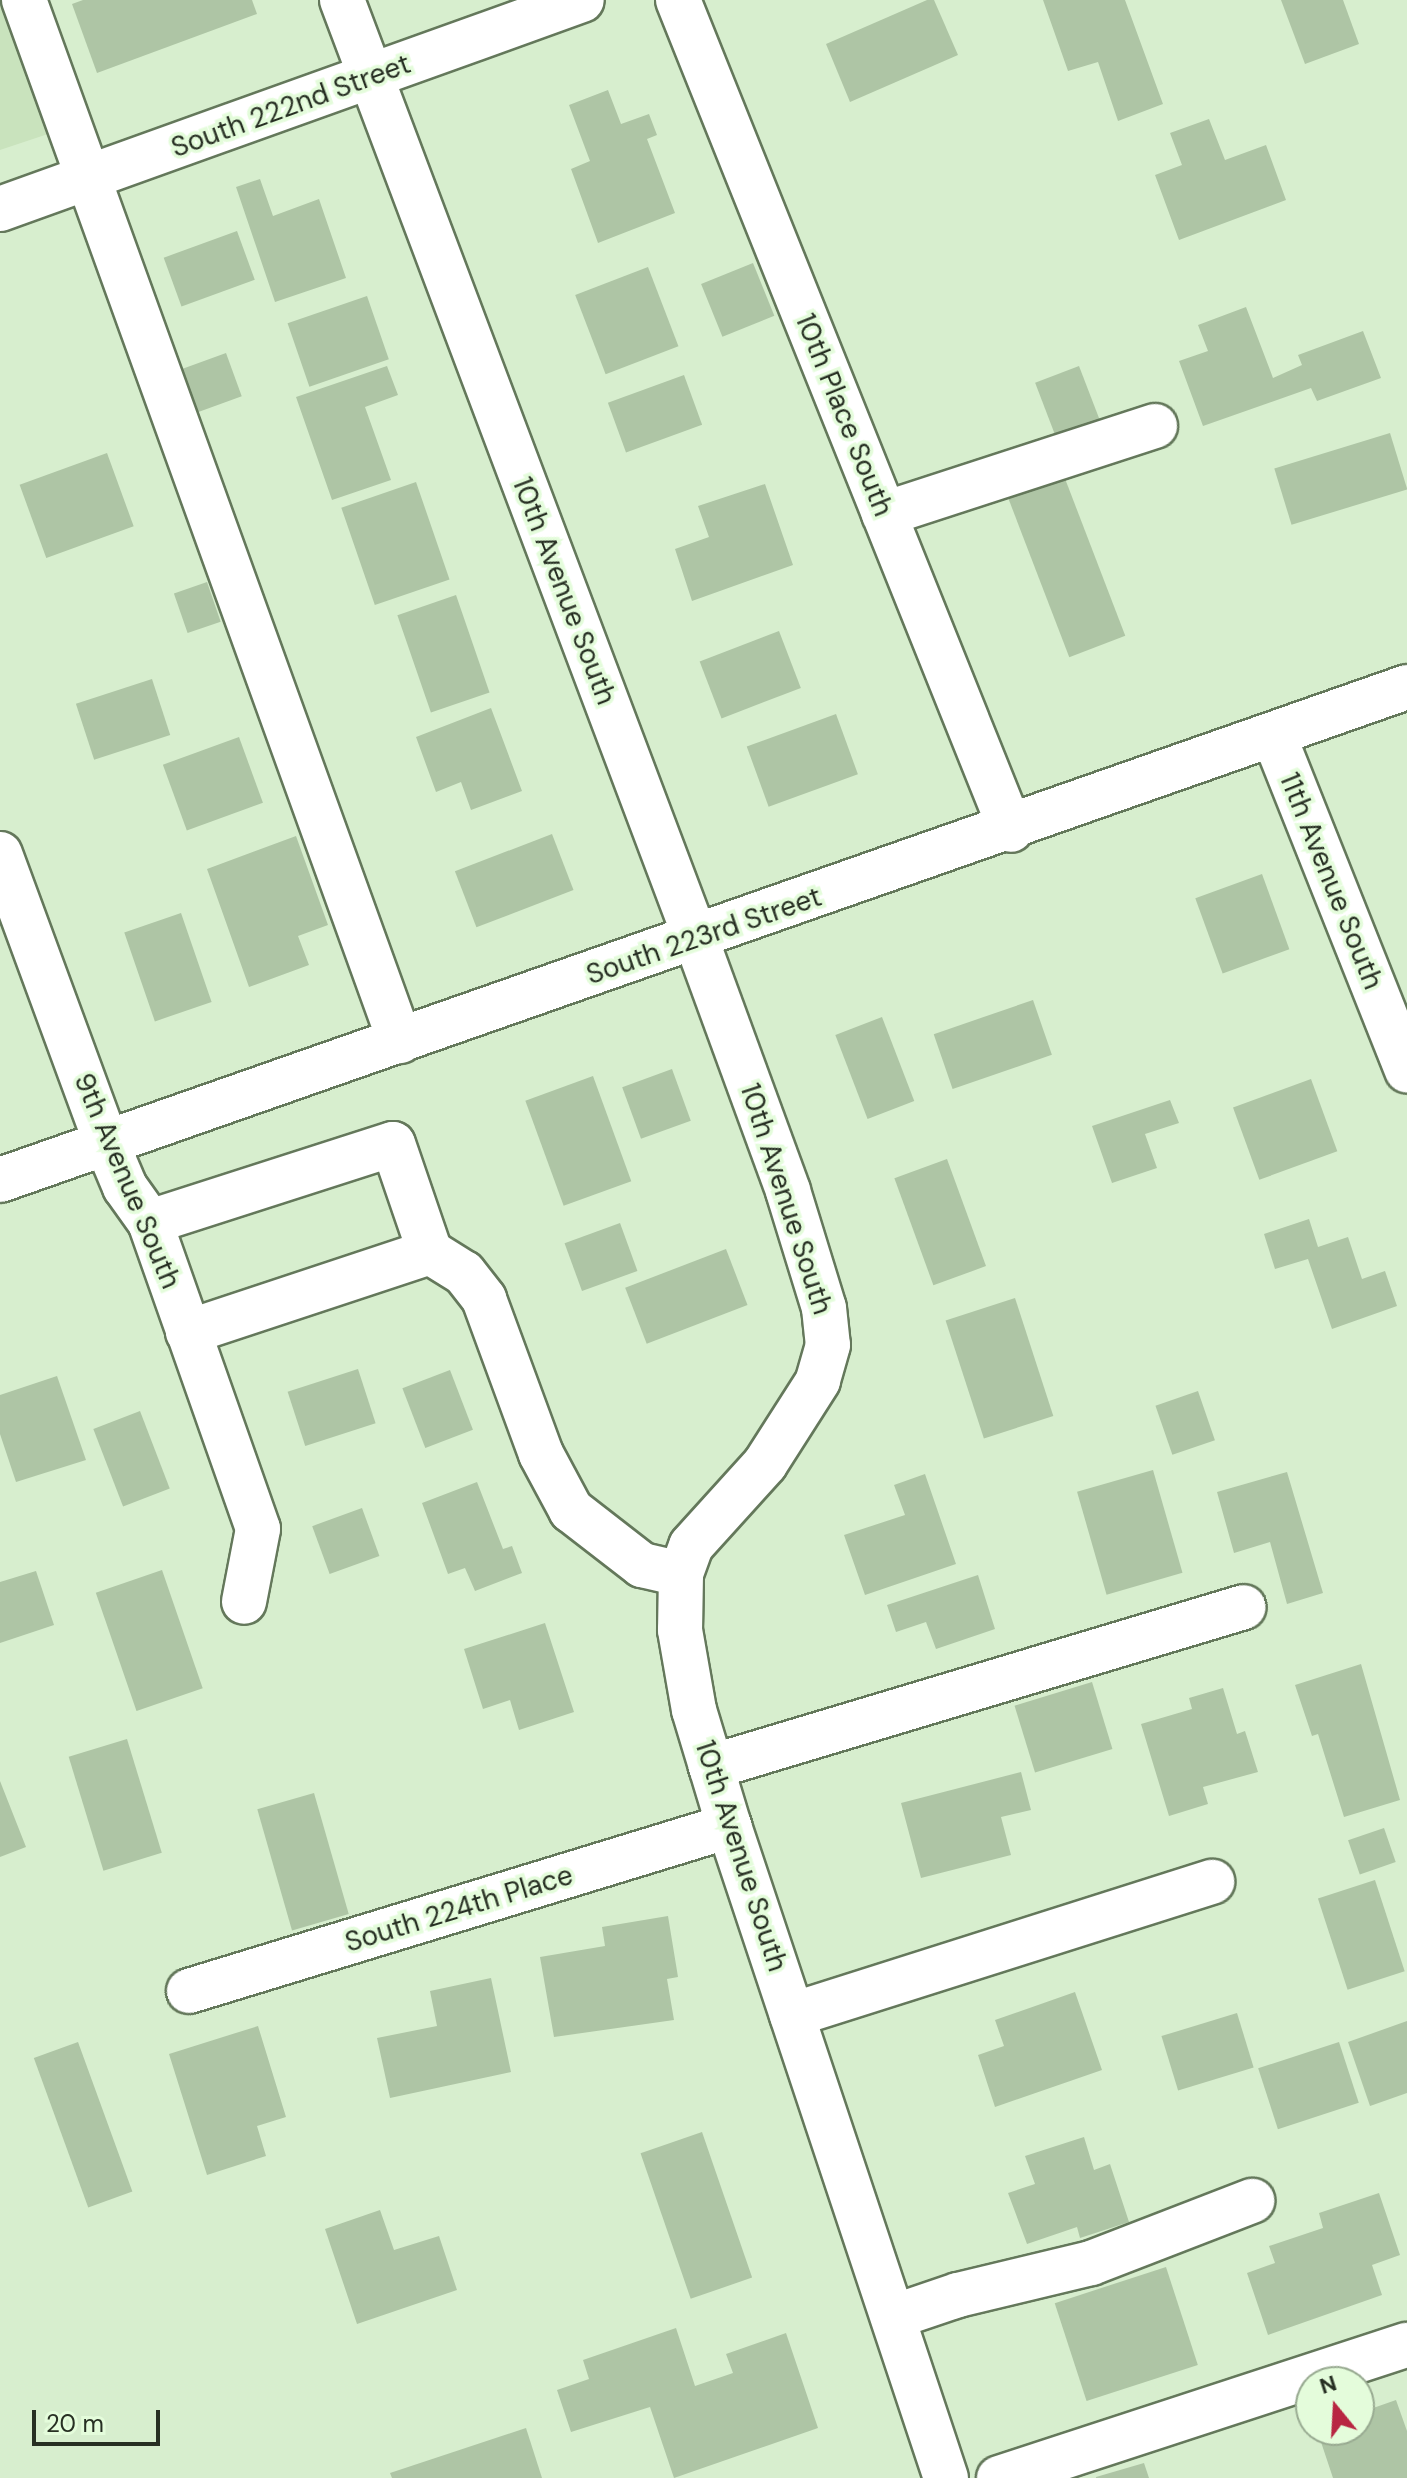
<!DOCTYPE html>
<html>
<head>
<meta charset="utf-8">
<style>
	body { margin:0 }
	#map { position:relative; width:1407px; height:2478px; overflow:hidden; background:#d7eece; font-family:"DM Sans",sans-serif }
	div>[style] { position:absolute }
	.built>* { inset:0; background:#c9e3bd }
	.building>* { inset:0; background:#aec5a5; transform-origin:0 0 }
	.roads { filter:drop-shadow(2px 0 #64785b) drop-shadow(-2px 0 #64785b) drop-shadow(0 2px #64785b) drop-shadow(0 -2px #64785b) }
	.minor>* { height:44px; margin:-22px; padding:0 22px; transform-origin:22px; border-radius:22px; background:#fff }
	span { translate:-50% -50%; white-space:nowrap; text-align:center; line-height:1.15; -webkit-text-stroke:7px #e4fcdb; paint-order:stroke }
	.street-label { font-size:28px; color:#272f23 }
	.north { position:absolute; left:1295px; top:2366px; width:80px; height:80px; box-sizing:border-box; background:#e4fcdb; border:2px solid #98aa91; border-radius:50%; rotate:342deg; font-size:22px; font-weight:700; line-height:32px; text-align:center; color:#272f23 }
	.north::after { content:''; display:block; margin:auto; width:28px; height:36px; background:#b82642; clip-path:polygon(50% 0,100% 100%,50% 72%,0 100%) }
	.scale { position:absolute; left:32px; top:2410px; width:128px; height:36px; box-sizing:border-box; border:4px solid #272f23; border-top:0; padding-left:10px; font-size:24px; line-height:28px; white-space:nowrap; color:#272f23; -webkit-text-stroke:6px #e4fcdb; paint-order:stroke }
</style>
</head>
<body>
<div id="map">
	<div class="built">
		<div style="clip-path:polygon(0 0,51px 133px,0 150px)"></div>
	</div>
	<div class="building">
		<div style="clip-path:polygon(83px 0,252px 0,257px 14px,97px 73px,72px 4px)"></div>
		<div style="clip-path:polygon(927px 0,934px 0,958px 55px,850px 102px,826px 44px)"></div>
		<div style="clip-path:polygon(1043px 0,1125px 0,1163px 104px,1118px 121px,1098px 62px,1068px 71px)"></div>
		<div style="clip-path:polygon(1281px 0,1343px 0,1359px 44px,1305px 64px)"></div>
		<div style="clip-path:polygon(608px 90px,621px 124px,649px 114px,657px 135px,647px 139px,675px 213px,598px 243px,571px 169px,590px 161px,569px 105px)"></div>
		<div style="clip-path:polygon(1209px 119px,1225px 160px,1266px 145px,1286px 200px,1179px 240px,1155px 175px,1182px 165px,1170px 133px)"></div>
		<div style="clip-path:polygon(260px 179px,273px 216px,319px 199px,346px 278px,275px 302px,236px 187px)"></div>
		<div style="left:237px;top:231px;width:52px;height:78px;rotate:70deg"></div>
		<div style="left:753px;top:263px;width:57px;height:56px;rotate:68deg"></div>
		<div style="left:648px;top:267px;width:85px;height:78px;rotate:69deg"></div>
		<div style="left:367px;top:296px;width:67px;height:84px;rotate:71deg"></div>
		<div style="clip-path:polygon(1246px 307px,1273px 378px,1302px 365px,1298px 355px,1363px 331px,1381px 378px,1317px 401px,1311px 388px,1203px 426px,1179px 361px,1208px 351px,1198px 325px)"></div>
		<div style="left:226px;top:353px;width:46px;height:49px;rotate:70deg"></div>
		<div style="clip-path:polygon(387px 366px,398px 395px,365px 407px,391px 480px,332px 500px,296px 397px)"></div>
		<div style="left:1079px;top:366px;width:63px;height:47px;rotate:69deg"></div>
		<div style="left:684px;top:375px;width:53px;height:81px;rotate:70deg"></div>
		<div style="left:1390px;top:433px;width:59px;height:121px;rotate:73deg"></div>
		<div style="left:107px;top:453px;width:78px;height:93px;rotate:70deg"></div>
		<div style="left:1064px;top:476px;width:171px;height:60px;rotate:69deg"></div>
		<div style="left:416px;top:482px;width:103px;height:79px;rotate:71deg"></div>
		<div style="clip-path:polygon(765px 484px,793px 565px,692px 601px,675px 549px,709px 537px,698px 506px)"></div>
		<div style="left:207px;top:582px;width:42px;height:35px;rotate:71deg"></div>
		<div style="left:456px;top:595px;width:103px;height:62px;rotate:71deg"></div>
		<div style="left:779px;top:631px;width:61px;height:85px;rotate:69deg"></div>
		<div style="left:152px;top:679px;width:59px;height:80px;rotate:72deg"></div>
		<div style="clip-path:polygon(491px 708px,522px 791px,471px 810px,461px 782px,436px 792px,416px 737px)"></div>
		<div style="left:836px;top:714px;width:64px;height:95px;rotate:70deg"></div>
		<div style="left:239px;top:737px;width:70px;height:81px;rotate:70deg"></div>
		<div style="left:552px;top:834px;width:60px;height:104px;rotate:69deg"></div>
		<div style="clip-path:polygon(296px 836px,328px 925px,298px 936px,309px 965px,249px 987px,207px 869px)"></div>
		<div style="left:1262px;top:874px;width:80px;height:71px;rotate:70deg"></div>
		<div style="left:181px;top:913px;width:94px;height:60px;rotate:71deg"></div>
		<div style="left:1033px;top:1000px;width:58px;height:105px;rotate:71deg"></div>
		<div style="left:882px;top:1017px;width:90px;height:50px;rotate:69deg"></div>
		<div style="left:672px;top:1069px;width:55px;height:53px;rotate:70deg"></div>
		<div style="left:593px;top:1076px;width:112px;height:72px;rotate:70deg"></div>
		<div style="left:1311px;top:1079px;width:77px;height:83px;rotate:70deg"></div>
		<div style="clip-path:polygon(1170px 1100px,1179px 1123px,1145px 1134px,1157px 1168px,1112px 1183px,1092px 1126px)"></div>
		<div style="left:947px;top:1159px;width:114px;height:56px;rotate:70deg"></div>
		<div style="clip-path:polygon(1309px 1219px,1318px 1247px,1348px 1237px,1362px 1279px,1385px 1271px,1397px 1306px,1332px 1329px,1308px 1259px,1275px 1269px,1264px 1234px)"></div>
		<div style="left:620px;top:1223px;width:51px;height:59px;rotate:70deg"></div>
		<div style="left:726px;top:1249px;width:60px;height:108px;rotate:69deg"></div>
		<div style="left:1015px;top:1298px;width:124px;height:73px;rotate:72deg"></div>
		<div style="left:358px;top:1369px;width:57px;height:74px;rotate:72deg"></div>
		<div style="left:450px;top:1370px;width:64px;height:51px;rotate:69deg"></div>
		<div style="clip-path:polygon(57px 1376px,86px 1460px,16px 1482px,0 1434px,0 1395px)"></div>
		<div style="left:1198px;top:1391px;width:52px;height:45px;rotate:71deg"></div>
		<div style="left:140px;top:1411px;width:83px;height:50px;rotate:69deg"></div>
		<div style="left:1153px;top:1470px;width:107px;height:79px;rotate:74deg"></div>
		<div style="clip-path:polygon(1287px 1472px,1323px 1593px,1287px 1604px,1270px 1542px,1234px 1553px,1217px 1492px)"></div>
		<div style="clip-path:polygon(925px 1474px,956px 1564px,865px 1595px,844px 1535px,905px 1515px,894px 1485px)"></div>
		<div style="clip-path:polygon(477px 1482px,503px 1549px,512px 1546px,522px 1573px,475px 1591px,465px 1568px,448px 1574px,422px 1503px)"></div>
		<div style="left:362px;top:1508px;width:51px;height:53px;rotate:70deg"></div>
		<div style="left:162px;top:1570px;width:125px;height:70px;rotate:71deg"></div>
		<div style="clip-path:polygon(36px 1571px,54px 1625px,0 1643px,0 1582px)"></div>
		<div style="clip-path:polygon(978px 1575px,995px 1629px,936px 1649px,926px 1622px,896px 1632px,887px 1605px)"></div>
		<div style="clip-path:polygon(545px 1623px,574px 1712px,519px 1730px,510px 1700px,483px 1709px,464px 1649px)"></div>
		<div style="clip-path:polygon(1361px 1664px,1400px 1800px,1344px 1817px,1318px 1734px,1312px 1736px,1295px 1685px)"></div>
		<div style="left:1092px;top:1682px;width:70px;height:81px;rotate:73deg"></div>
		<div style="clip-path:polygon(1223px 1688px,1237px 1734px,1245px 1731px,1258px 1772px,1203px 1787px,1208px 1804px,1169px 1816px,1141px 1724px,1192px 1709px,1189px 1698px)"></div>
		<div style="left:127px;top:1739px;width:119px;height:61px;rotate:73deg"></div>
		<div style="clip-path:polygon(1021px 1772px,1031px 1810px,1001px 1817px,1011px 1855px,921px 1878px,901px 1803px)"></div>
		<div style="clip-path:polygon(0 1781px,26px 1847px,0 1857px)"></div>
		<div style="left:314px;top:1793px;width:126px;height:59px;rotate:74deg"></div>
		<div style="left:1384px;top:1828px;width:36px;height:38px;rotate:71deg"></div>
		<div style="left:1375px;top:1880px;width:96px;height:60px;rotate:72deg"></div>
		<div style="clip-path:polygon(668px 1916px,678px 1977px,667px 1979px,674px 2020px,554px 2037px,540px 1957px,605px 1946px,602px 1927px)"></div>
		<div style="clip-path:polygon(491px 1978px,511px 2072px,390px 2098px,377px 2038px,437px 2026px,430px 1991px)"></div>
		<div style="clip-path:polygon(1075px 1992px,1102px 2070px,995px 2107px,978px 2055px,1004px 2046px,995px 2020px)"></div>
		<div style="left:1237px;top:2013px;width:57px;height:79px;rotate:73deg"></div>
		<div style="clip-path:polygon(1407px 2021px,1407px 2093px,1370px 2106px,1348px 2042px)"></div>
		<div style="clip-path:polygon(258px 2026px,286px 2117px,257px 2126px,266px 2156px,207px 2175px,169px 2054px)"></div>
		<div style="left:78px;top:2042px;width:159px;height:47px;rotate:70deg"></div>
		<div style="left:1339px;top:2042px;width:64px;height:85px;rotate:72deg"></div>
		<div style="left:702px;top:2132px;width:154px;height:65px;rotate:71deg"></div>
		<div style="clip-path:polygon(1084px 2137px,1094px 2170px,1110px 2164px,1129px 2222px,1080px 2238px,1077px 2227px,1027px 2244px,1008px 2193px,1035px 2184px,1025px 2156px)"></div>
		<div style="clip-path:polygon(1379px 2193px,1400px 2255px,1372px 2265px,1382px 2295px,1268px 2335px,1247px 2273px,1275px 2263px,1269px 2246px,1323px 2228px,1319px 2213px)"></div>
		<div style="clip-path:polygon(380px 2210px,394px 2250px,439px 2236px,457px 2290px,357px 2324px,325px 2229px)"></div>
		<div style="left:1166px;top:2267px;width:103px;height:117px;rotate:72deg"></div>
		<div style="clip-path:polygon(676px 2328px,695px 2386px,733px 2373px,726px 2354px,786px 2333px,818px 2428px,674px 2478px,650px 2407px,571px 2432px,557px 2390px,589px 2379px,583px 2360px)"></div>
		<div style="clip-path:polygon(1396px 2400px,1407px 2431px,1407px 2478px,1333px 2478px,1317px 2430px,1359px 2430px,1359px 2413px)"></div>
		<div style="clip-path:polygon(526px 2428px,542px 2478px,392px 2478px,390px 2473px)"></div>
		<div style="clip-path:polygon(1144px 2463px,1149px 2478px,1096px 2478px,1096px 2477px)"></div>
	</div>
	<div class="roads">
		<div class="minor">
			<div style="left:24px;top:0;width:1107px;rotate:70.14deg"></div>
			<div style="left:342px;top:0;width:1004px;rotate:69.34deg"></div>
			<div style="left:696px;top:939px;width:268px;rotate:69.9deg"></div>
			<div style="left:788px;top:1191px;width:122px;rotate:72.9deg"></div>
			<div style="left:824px;top:1308px;width:37px;rotate:84deg"></div>
			<div style="left:828px;top:1345px;width:37px;rotate:106deg"></div>
			<div style="left:818px;top:1381px;width:98px;rotate:122.6deg"></div>
			<div style="left:765px;top:1464px;width:110px;rotate:132.1deg"></div>
			<div style="left:691px;top:1546px;width:30px;rotate:110deg"></div>
			<div style="left:681px;top:1574px;width:56px;rotate:91deg"></div>
			<div style="left:680px;top:1630px;width:81px;rotate:80.1deg"></div>
			<div style="left:694px;top:1710px;width:121px;rotate:73.2deg"></div>
			<div style="left:729px;top:1826px;width:687px;rotate:71.59deg"></div>
			<div style="left:678px;top:0;width:894px;rotate:68.14deg"></div>
			<div style="left:0;top:209px;width:618px;rotate:-19.75deg"></div>
			<div style="left:884px;top:514px;width:285px;rotate:-18deg"></div>
			<div style="left:1274px;top:736px;width:360px;rotate:68.3deg"></div>
			<div style="left:0;top:854px;width:307px;rotate:69.8deg"></div>
			<div style="left:106px;top:1142px;width:49px;rotate:67.1deg"></div>
			<div style="left:125px;top:1187px;width:43px;rotate:54.5deg"></div>
			<div style="left:150px;top:1222px;width:325px;rotate:70.6deg"></div>
			<div style="left:258px;top:1529px;width:74px;rotate:100.9deg"></div>
			<div style="left:0;top:1180px;width:1491px;rotate:-19.31deg"></div>
			<div style="left:150px;top:1222px;width:255px;rotate:-17.8deg"></div>
			<div style="left:393px;top:1144px;width:114px;rotate:71.1deg"></div>
			<div style="left:430px;top:1252px;width:255px;rotate:161.7deg"></div>
			<div style="left:430px;top:1252px;width:40px;rotate:32deg"></div>
			<div style="left:464px;top:1273px;width:33px;rotate:52deg"></div>
			<div style="left:484px;top:1299px;width:165px;rotate:69.8deg"></div>
			<div style="left:541px;top:1454px;width:64px;rotate:61.8deg"></div>
			<div style="left:571px;top:1510px;width:90px;rotate:37.8deg"></div>
			<div style="left:642px;top:1565px;width:40px;rotate:13deg"></div>
			<div style="left:711px;top:1767px;width:556px;rotate:-16.71deg"></div>
			<div style="left:189px;top:1991px;width:565px;rotate:-16.99deg"></div>
			<div style="left:792px;top:2015px;width:441px;rotate:-17.6deg"></div>
			<div style="left:893px;top:2317px;width:69px;rotate:-18.7deg"></div>
			<div style="left:958px;top:2295px;width:137px;rotate:-13.5deg"></div>
			<div style="left:1091px;top:2263px;width:173px;rotate:-21.1deg"></div>
			<div style="left:999px;top:2478px;width:429px;rotate:-18.1deg"></div>
		</div>
	</div>
	<div class="street-label">
		<span style="left:291px;top:106px;rotate:-20deg">South 222nd Street</span>
		<span style="left:844px;top:415px;rotate:68deg">10th Place South</span>
		<span style="left:564px;top:591px;rotate:69deg">10th Avenue South</span>
		<span style="left:1331px;top:881px;rotate:68deg">11th Avenue South</span>
		<span style="left:704px;top:936px;rotate:-19deg">South 223rd Street</span>
		<span style="left:127px;top:1181px;rotate:67deg">9th Avenue South</span>
		<span style="left:786px;top:1199px;rotate:72deg">10th Avenue South</span>
		<span style="left:741px;top:1856px;rotate:72deg">10th Avenue South</span>
		<span style="left:459px;top:1909px;rotate:-17deg">South 224th Place</span>
	</div>
	<div class="north">N</div>
	<div class="scale">20 m</div>
</div>
</body>
</html>
